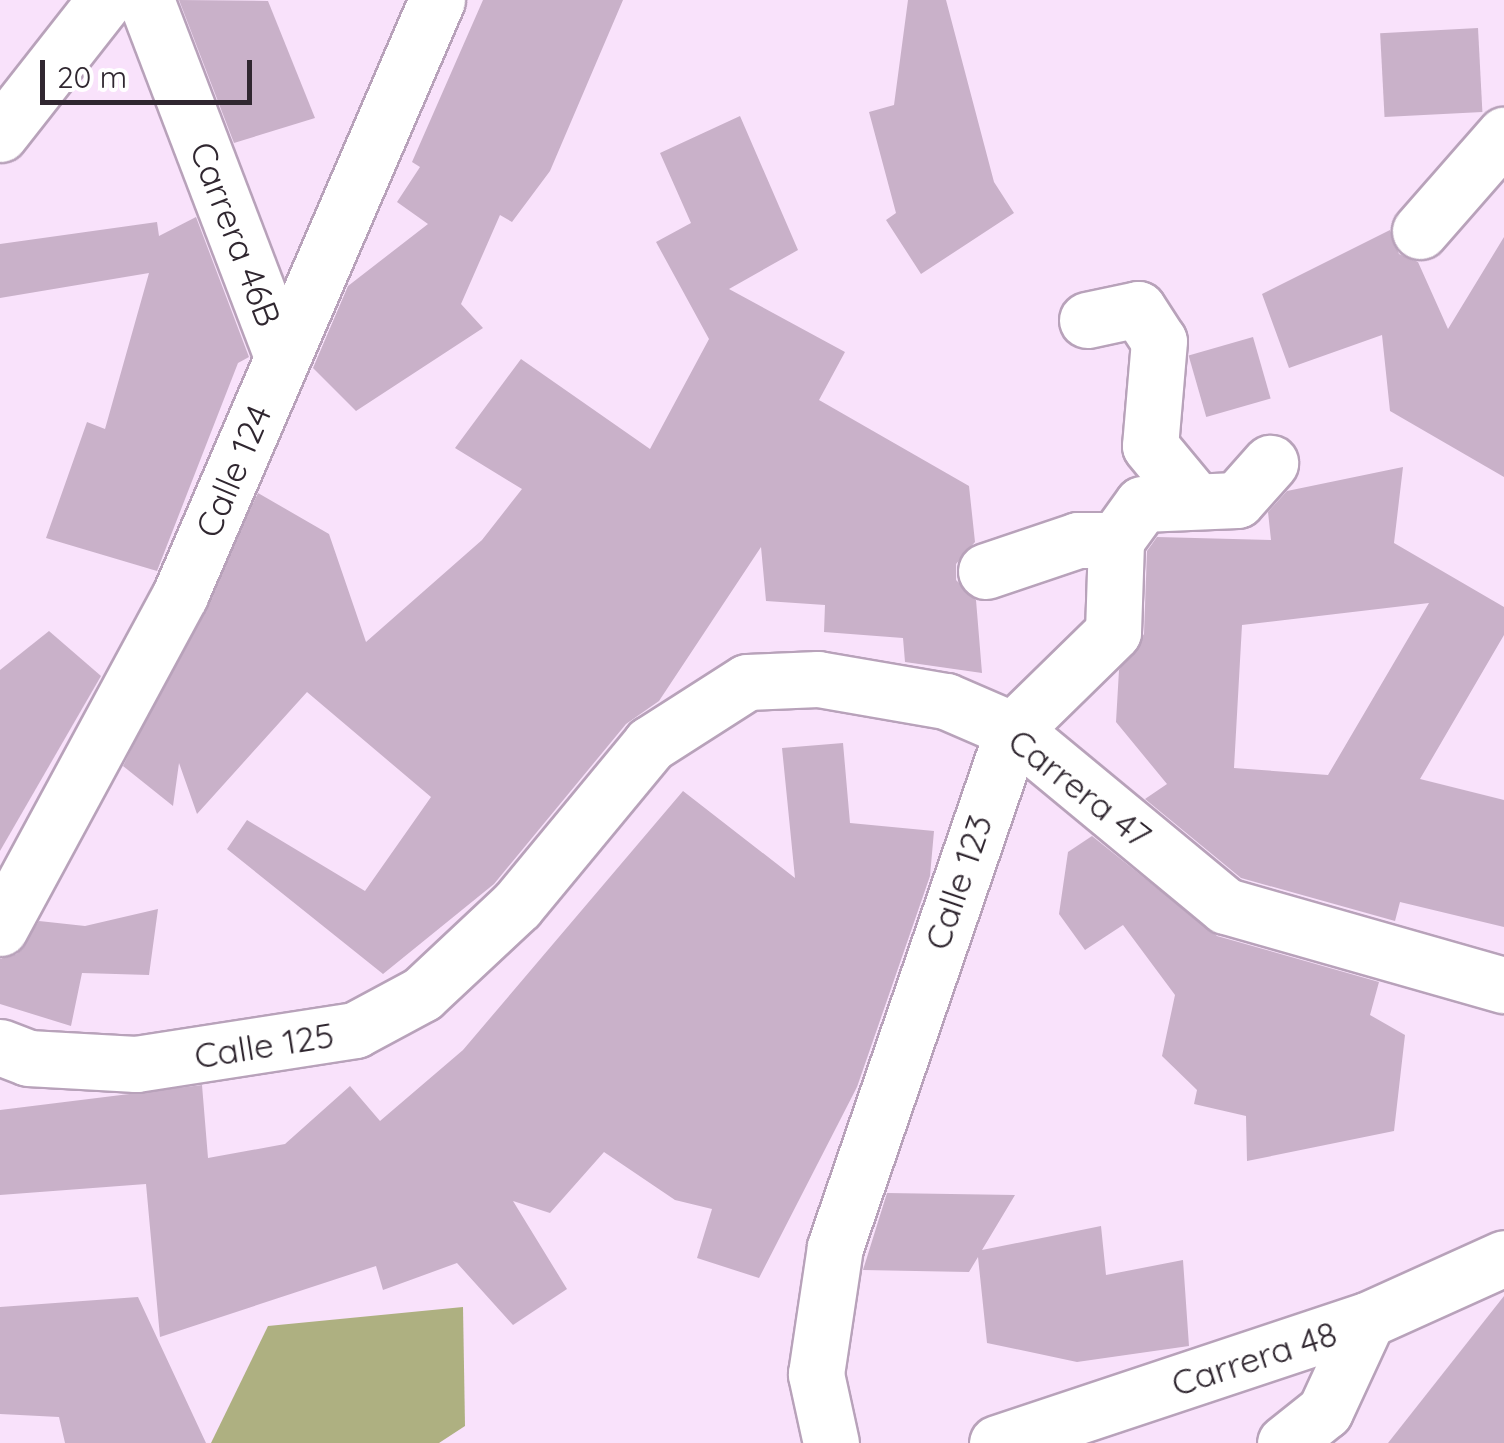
<!DOCTYPE html>
<html>
<head>
<meta charset="utf-8">
<style>
	body { margin:0 }
	#map { position:relative; width:1504px; height:1443px; overflow:hidden; background:#f9e2fb; font-family:Quicksand,sans-serif }
	div>[style] { position:absolute }
	.forest>* { inset:0; background:#aeb081 }
	.building>* { inset:0; background:#c9b1c9; transform-origin:0 0 }
	.roads { filter:drop-shadow(2px 0 #b8a2ba) drop-shadow(-2px 0 #b8a2ba) drop-shadow(0 2px #b8a2ba) drop-shadow(0 -2px #b8a2ba) }
	.minor>* { height:55px; margin:-27.5px; padding:0 27.5px; transform-origin:27.5px; border-radius:27.5px; background:#fff }
	span { translate:-50% -50%; white-space:nowrap; text-align:center; line-height:1.15; -webkit-text-stroke:9px #fff; paint-order:stroke }
	.street-label { font-size:35px; color:#302730 }
	.scale { position:absolute; left:40px; top:60px; width:212px; height:45px; box-sizing:border-box; border:5px solid #302730; border-top:0; padding-left:12px; font-size:30px; line-height:35px; white-space:nowrap; color:#302730; -webkit-text-stroke:8px #fff; paint-order:stroke }
</style>
</head>
<body>
<div id="map">
	<div class="forest">
		<div style="clip-path:polygon(463px 1307px,465px 1426px,439px 1443px,211px 1443px,268px 1326px)"></div>
	</div>
	<div class="building">
		<div style="clip-path:polygon(179px 0,268px 1px,315px 118px,234px 143px)"></div>
		<div style="clip-path:polygon(483px 0,623px 0,550px 171px,512px 222px,500px 215px,461px 304px,483px 328px,356px 411px,313px 368px,348px 286px,428px 224px,397px 202px,420px 167px,412px 162px)"></div>
		<div style="clip-path:polygon(908px 0,946px 0,994px 182px,1014px 213px,921px 274px,886px 220px,896px 213px,869px 112px,894px 105px)"></div>
		<div style="left:1478px;top:28px;width:84px;height:98px;rotate:87deg"></div>
		<div style="clip-path:polygon(740px 116px,798px 250px,729px 289px,845px 352px,819px 400px,969px 486px,975px 542px,956px 564px,956px 580px,976px 600px,982px 673px,905px 662px,903px 638px,824px 632px,825px 605px,766px 601px,761px 547px,659px 701px,626px 724px,494px 884px,383px 974px,227px 849px,247px 820px,365px 891px,431px 797px,307px 692px,197px 814px,179px 763px,173px 806px,123px 766px,258px 493px,329px 534px,366px 642px,482px 540px,522px 489px,455px 448px,521px 359px,650px 449px,709px 339px,656px 242px,691px 223px,660px 153px)"></div>
		<div style="clip-path:polygon(196px 217px,249px 357px,238px 363px,157px 571px,46px 538px,87px 422px,105px 429px,149px 273px,0 298px,0 244px,157px 222px,159px 236px)"></div>
		<div style="clip-path:polygon(1390px 230px,1399px 254px,1418px 262px,1448px 329px,1504px 237px,1504px 477px,1390px 411px,1382px 335px,1289px 368px,1262px 294px)"></div>
		<div style="left:1253px;top:337px;width:64px;height:67px;rotate:74deg"></div>
		<div style="clip-path:polygon(evenodd,1403px 467px,1394px 543px,1504px 607px,1504px 635px,1420px 779px,1504px 800px,1504px 927px,1400px 902px,1395px 921px,1241px 878px,1145px 799px,1167px 784px,1116px 722px,1119px 670px,1144px 634px,1147px 551px,1157px 537px,1271px 540px,1268px 512px,1287px 491px,1403px 467px,1429px 603px,1328px 775px,1234px 768px,1242px 625px,1429px 603px)"></div>
		<div style="clip-path:polygon(49px 631px,101px 676px,0 851px,0 670px)"></div>
		<div style="clip-path:polygon(843px 743px,850px 823px,934px 831px,930px 876px,857px 1087px,759px 1278px,697px 1258px,712px 1209px,675px 1200px,604px 1152px,550px 1213px,513px 1201px,567px 1289px,513px 1325px,457px 1263px,383px 1290px,376px 1266px,160px 1337px,146px 1184px,0 1195px,0 1110px,202px 1085px,208px 1158px,285px 1144px,350px 1086px,380px 1121px,463px 1050px,683px 791px,795px 878px,782px 748px)"></div>
		<div style="clip-path:polygon(1092px 836px,1217px 936px,1379px 982px,1370px 1015px,1405px 1035px,1394px 1131px,1247px 1161px,1246px 1116px,1194px 1104px,1197px 1090px,1162px 1056px,1175px 995px,1123px 925px,1085px 950px,1059px 914px,1068px 852px)"></div>
		<div style="clip-path:polygon(158px 909px,149px 975px,82px 973px,71px 1026px,0 1004px,0 959px,17px 954px,39px 921px,85px 926px)"></div>
		<div style="clip-path:polygon(887px 1193px,1015px 1195px,982px 1250px,1101px 1226px,1106px 1275px,1183px 1260px,1189px 1346px,1077px 1362px,987px 1343px,978px 1257px,969px 1272px,863px 1270px)"></div>
		<div style="clip-path:polygon(1504px 1296px,1504px 1443px,1388px 1443px)"></div>
		<div style="clip-path:polygon(138px 1297px,206px 1443px,65px 1443px,59px 1417px,0 1414px,0 1307px)"></div>
	</div>
	<div class="roads">
		<div class="minor">
			<div style="left:146px;top:0;width:381px;rotate:69.1deg"></div>
			<div style="left:0;top:134px;width:170px;rotate:-51.9deg"></div>
			<div style="left:1420px;top:231px;width:128px;rotate:-48.8deg"></div>
			<div style="left:1087px;top:320px;width:52px;rotate:-12.2deg"></div>
			<div style="left:1138px;top:309px;width:38px;rotate:57deg"></div>
			<div style="left:1159px;top:341px;width:105px;rotate:94.9deg"></div>
			<div style="left:1150px;top:446px;width:67px;rotate:50.4deg"></div>
			<div style="left:986px;top:571px;width:97px;rotate:-18.6deg"></div>
			<div style="left:1078px;top:540px;width:38px"></div>
			<div style="left:0;top:928px;width:379px;rotate:-61.6deg"></div>
			<div style="left:180px;top:595px;width:648px;rotate:-66.64deg"></div>
			<div style="left:0;top:1047px;width:30px;rotate:21deg"></div>
			<div style="left:28px;top:1058px;width:108px;rotate:3.2deg"></div>
			<div style="left:136px;top:1064px;width:222px;rotate:-8.8deg"></div>
			<div style="left:355px;top:1030px;width:76px;rotate:-28.2deg"></div>
			<div style="left:422px;top:994px;width:130px;rotate:-43.1deg"></div>
			<div style="left:517px;top:905px;width:209px;rotate:-50.4deg"></div>
			<div style="left:650px;top:744px;width:115px;rotate:-32.6deg"></div>
			<div style="left:747px;top:682px;width:71px;rotate:-2.4deg"></div>
			<div style="left:818px;top:679px;width:130px;rotate:9.8deg"></div>
			<div style="left:946px;top:701px;width:73px;rotate:23.4deg"></div>
			<div style="left:1013px;top:730px;width:276px;rotate:39.6deg"></div>
			<div style="left:1226px;top:906px;width:289px;rotate:15.9deg"></div>
			<div style="left:831px;top:1443px;width:71px;rotate:-102.3deg"></div>
			<div style="left:816px;top:1374px;width:128px;rotate:-81.5deg"></div>
			<div style="left:835px;top:1247px;width:547px;rotate:-71deg"></div>
			<div style="left:1013px;top:730px;width:140px;rotate:-44.4deg"></div>
			<div style="left:1113px;top:632px;width:92px;rotate:-88.1deg"></div>
			<div style="left:1116px;top:540px;width:44px;rotate:-54.2deg"></div>
			<div style="left:1142px;top:504px;width:95px;rotate:-2.4deg"></div>
			<div style="left:1237px;top:500px;width:50px;rotate:-48.3deg"></div>
			<div style="left:997px;top:1443px;width:390px;rotate:-18.4deg"></div>
			<div style="left:1367px;top:1320px;width:150px;rotate:-24.3deg"></div>
			<div style="left:1285px;top:1443px;width:51px;rotate:-38.7deg"></div>
			<div style="left:1325px;top:1411px;width:100px;rotate:-65.2deg"></div>
		</div>
	</div>
	<div class="street-label">
		<span style="left:236px;top:234px;rotate:69deg">Carrera 46B</span>
		<span style="left:233px;top:471px;rotate:-67deg">Calle 124</span>
		<span style="left:1080px;top:788px;rotate:38deg">Carrera 47</span>
		<span style="left:958px;top:882px;rotate:-71deg">Calle 123</span>
		<span style="left:264px;top:1045px;rotate:-9deg">Calle 125</span>
		<span style="left:1254px;top:1358px;rotate:-18deg">Carrera 48</span>
	</div>
	<div class="scale">20 m</div>
</div>
</body>
</html>
